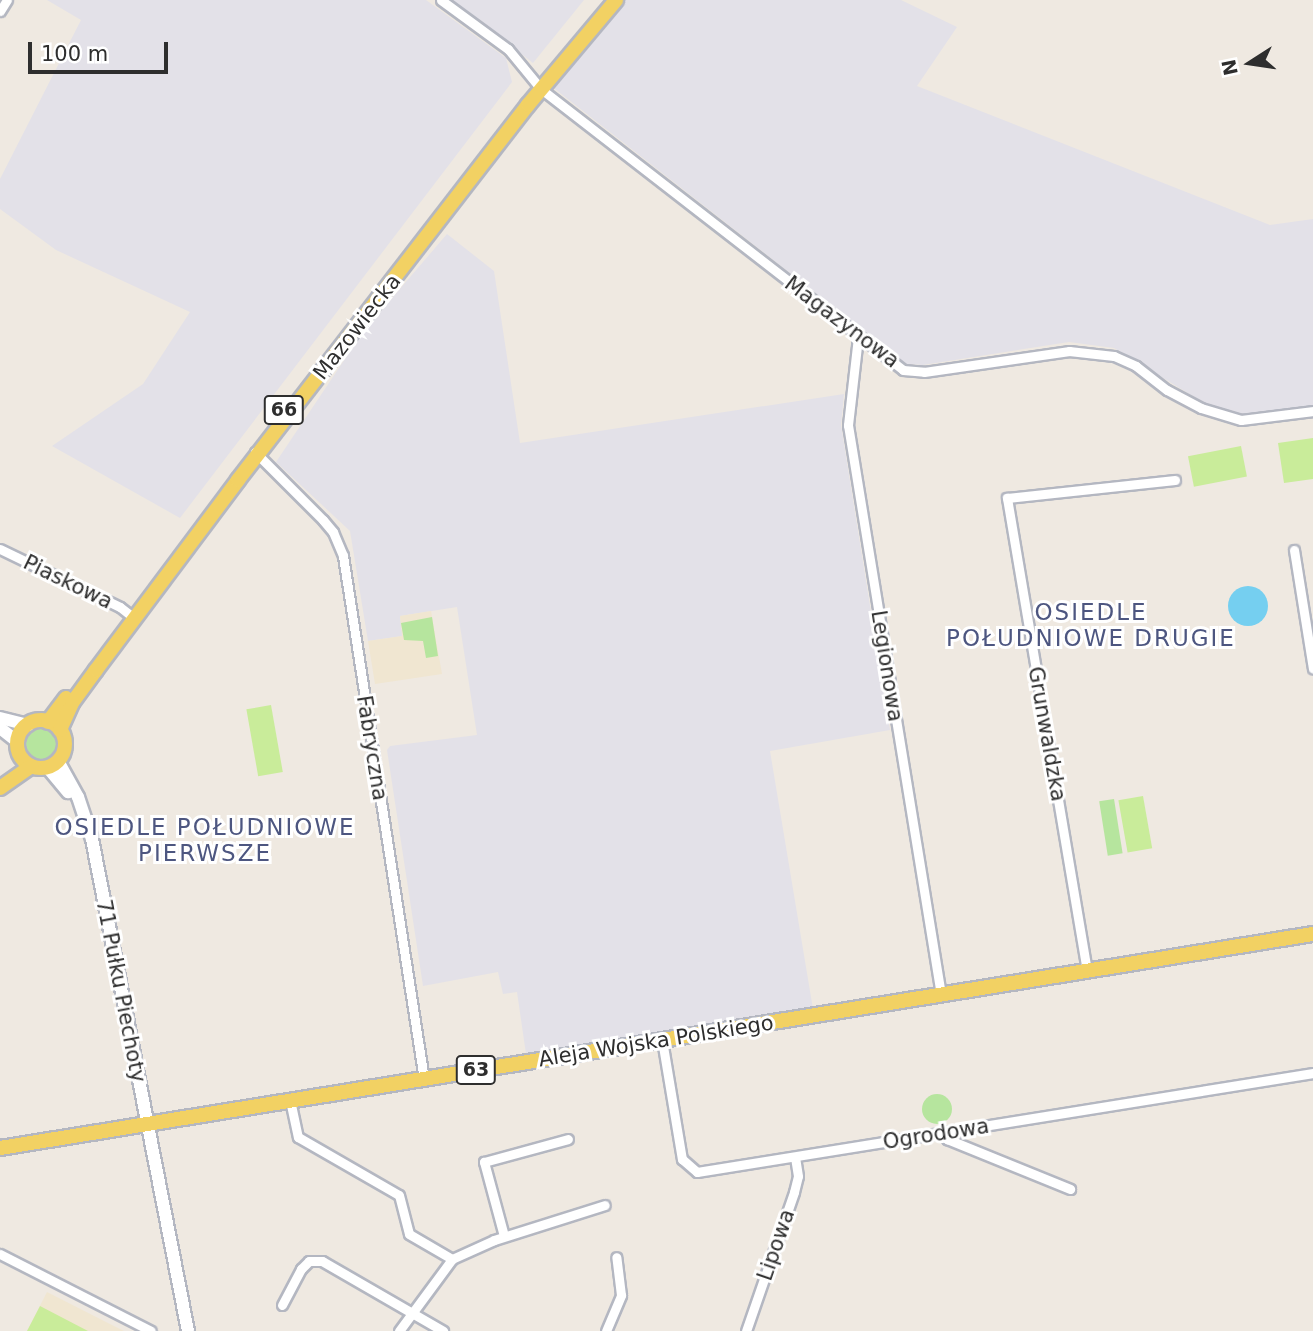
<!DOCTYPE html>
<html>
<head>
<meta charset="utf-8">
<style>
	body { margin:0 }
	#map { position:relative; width:1313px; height:1331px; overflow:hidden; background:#efe9e1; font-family:"DejaVu Sans",sans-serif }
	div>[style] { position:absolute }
	.industrial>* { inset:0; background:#e3e1e8 }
	.education>* { inset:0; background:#f0e6d1 }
	.green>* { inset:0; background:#b6e59e; transform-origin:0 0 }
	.round { border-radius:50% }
	.pitch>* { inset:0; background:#c9ec9a; transform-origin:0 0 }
	.water>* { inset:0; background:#75cff0 }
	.roads { filter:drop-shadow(2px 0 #b4b7c1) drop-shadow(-2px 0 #b4b7c1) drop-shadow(0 2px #b4b7c1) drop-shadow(0 -2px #b4b7c1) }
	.street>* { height:9px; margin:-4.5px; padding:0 4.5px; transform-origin:4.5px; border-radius:4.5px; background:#fff }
	.secondary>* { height:12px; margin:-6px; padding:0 6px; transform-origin:6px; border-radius:6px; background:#fff }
	.primary>* { height:14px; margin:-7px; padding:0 7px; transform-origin:7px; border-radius:7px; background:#f2d163 }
	.primary>.ring { margin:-7px; padding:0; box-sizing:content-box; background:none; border:14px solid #f2d163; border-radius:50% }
	span { translate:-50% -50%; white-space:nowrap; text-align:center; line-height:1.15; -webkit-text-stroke:6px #fff; paint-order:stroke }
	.shield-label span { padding:2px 5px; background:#fff; border:2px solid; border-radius:5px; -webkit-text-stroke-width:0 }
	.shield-label { font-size:19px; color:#2e2e2e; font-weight:700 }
	.street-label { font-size:21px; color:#2e2e2e }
	.neighbourhood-label { font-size:23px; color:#4d5680; letter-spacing:2px }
	.north { position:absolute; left:1215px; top:28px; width:70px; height:70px; -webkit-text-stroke:5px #fff; paint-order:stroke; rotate:258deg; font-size:19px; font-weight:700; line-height:28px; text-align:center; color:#2e2e2e }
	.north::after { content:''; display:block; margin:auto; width:24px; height:32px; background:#2e2e2e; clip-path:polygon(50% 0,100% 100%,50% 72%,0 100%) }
	.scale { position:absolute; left:28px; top:42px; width:140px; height:32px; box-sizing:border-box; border:4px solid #2e2e2e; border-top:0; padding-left:9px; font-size:21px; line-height:24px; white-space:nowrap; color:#2e2e2e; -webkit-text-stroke:5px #fff; paint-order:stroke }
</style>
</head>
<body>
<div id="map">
	<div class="industrial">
		<div style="clip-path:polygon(47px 0,426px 0,506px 58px,512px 82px,180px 518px,52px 446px,143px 384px,190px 312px,56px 250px,0 209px,0 179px,81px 20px)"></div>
		<div style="clip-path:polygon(452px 0,584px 0,533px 63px)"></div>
		<div style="clip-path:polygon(620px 0,901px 0,957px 27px,917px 86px,1270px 225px,1313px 219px,1313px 406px,1251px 415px,1224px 411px,1204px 403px,1114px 348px,1069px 342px,923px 365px,906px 364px,551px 86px)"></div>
		<div style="clip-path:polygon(447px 234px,494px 271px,520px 443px,844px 394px,841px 425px,890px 730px,770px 751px,813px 1009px,526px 1054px,517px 992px,503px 994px,498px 972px,423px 986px,387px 750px,390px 746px,477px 735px,457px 607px,400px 616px,403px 636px,368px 641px,350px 531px,276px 462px,363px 332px)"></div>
	</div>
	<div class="education">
		<div style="clip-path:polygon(431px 611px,442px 674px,375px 684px,368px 641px,402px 636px,400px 616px)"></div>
		<div style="clip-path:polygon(47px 1292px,106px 1322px,124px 1331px,27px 1331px)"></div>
	</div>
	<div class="green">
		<div style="clip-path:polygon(432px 617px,438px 656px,426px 658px,423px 641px,404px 640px,401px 623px)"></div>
		<div class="round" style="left:26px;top:728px;width:32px;height:32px"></div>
		<div style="left:1114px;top:799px;width:55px;height:15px;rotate:81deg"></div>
		<div class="round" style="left:922px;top:1094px;width:30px;height:30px"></div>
	</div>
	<div class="pitch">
		<div style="clip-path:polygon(1313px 438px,1313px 479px,1284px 483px,1278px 443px)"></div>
		<div style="left:1241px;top:446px;width:31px;height:54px;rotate:79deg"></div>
		<div style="left:271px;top:705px;width:68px;height:25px;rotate:80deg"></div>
		<div style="left:1143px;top:796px;width:53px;height:25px;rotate:80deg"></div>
		<div style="clip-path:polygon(40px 1306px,88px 1331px,27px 1331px)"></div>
	</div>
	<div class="water">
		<div class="round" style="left:1228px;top:586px;width:40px;height:40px"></div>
	</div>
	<div class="roads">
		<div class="street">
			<div style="left:441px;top:0;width:83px;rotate:36.2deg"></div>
			<div style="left:508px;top:49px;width:52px;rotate:50.5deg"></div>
			<div style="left:541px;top:89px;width:458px;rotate:37.8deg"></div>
			<div style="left:903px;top:370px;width:21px;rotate:5deg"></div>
			<div style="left:924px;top:372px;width:147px;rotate:-8.2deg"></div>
			<div style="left:1069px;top:351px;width:45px;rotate:6.3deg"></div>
			<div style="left:1114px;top:356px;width:24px;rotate:24deg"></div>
			<div style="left:1136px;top:366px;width:39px;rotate:38deg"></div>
			<div style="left:1167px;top:390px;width:38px;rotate:28deg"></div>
			<div style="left:1201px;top:408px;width:42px;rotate:16.7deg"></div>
			<div style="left:1241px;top:420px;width:73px;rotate:-7.1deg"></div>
			<div style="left:0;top:11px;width:13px;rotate:-58deg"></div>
			<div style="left:858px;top:337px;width:89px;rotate:96.5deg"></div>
			<div style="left:848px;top:425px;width:578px;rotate:80.73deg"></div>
			<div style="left:255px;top:452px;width:96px;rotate:45deg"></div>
			<div style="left:323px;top:520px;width:16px;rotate:50deg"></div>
			<div style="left:333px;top:532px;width:26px;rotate:67deg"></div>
			<div style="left:343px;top:556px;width:529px;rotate:81.2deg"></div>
			<div style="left:0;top:549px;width:133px;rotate:25.8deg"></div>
			<div style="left:120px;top:607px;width:18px;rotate:38deg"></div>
			<div style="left:1294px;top:550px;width:120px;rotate:80.9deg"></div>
			<div style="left:1087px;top:971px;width:480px;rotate:-99.6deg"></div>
			<div style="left:1007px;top:498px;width:169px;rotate:-6.1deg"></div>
			<div style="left:662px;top:1040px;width:121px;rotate:80.5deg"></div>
			<div style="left:682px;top:1159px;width:20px;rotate:41deg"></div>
			<div style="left:697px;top:1172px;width:624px;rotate:-9.13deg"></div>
			<div style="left:290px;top:1100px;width:38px;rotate:78deg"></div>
			<div style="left:298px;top:1137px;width:116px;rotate:29.9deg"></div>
			<div style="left:399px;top:1195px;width:40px;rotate:75.6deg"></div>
			<div style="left:409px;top:1234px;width:50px;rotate:30.2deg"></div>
			<div style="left:944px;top:1132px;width:8px;rotate:67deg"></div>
			<div style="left:947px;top:1139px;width:133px;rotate:22.1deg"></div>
			<div style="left:504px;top:1236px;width:77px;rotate:-105.1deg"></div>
			<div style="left:484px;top:1162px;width:87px;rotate:-15.3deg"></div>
			<div style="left:0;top:1254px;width:169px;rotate:27deg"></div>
			<div style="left:282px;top:1305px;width:41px;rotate:-62.2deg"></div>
			<div style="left:301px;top:1269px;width:11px;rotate:-45deg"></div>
			<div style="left:309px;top:1261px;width:13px"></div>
			<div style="left:322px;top:1261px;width:140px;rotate:30deg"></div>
			<div style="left:399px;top:1331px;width:89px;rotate:-53.6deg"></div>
			<div style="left:452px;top:1259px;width:46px;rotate:-24.3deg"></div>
			<div style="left:494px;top:1240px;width:116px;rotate:-17.5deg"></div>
			<div style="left:606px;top:1331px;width:39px;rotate:-67deg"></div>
			<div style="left:621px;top:1295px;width:38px;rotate:-97deg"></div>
			<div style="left:746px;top:1331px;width:147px;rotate:-70.9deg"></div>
			<div style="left:794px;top:1192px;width:16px;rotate:-76deg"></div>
			<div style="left:798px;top:1176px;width:19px;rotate:-99deg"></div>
		</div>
		<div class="secondary">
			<div style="left:0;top:718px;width:29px;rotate:14deg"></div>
			<div style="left:0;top:728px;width:23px;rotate:38deg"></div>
			<div style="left:58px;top:761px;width:41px;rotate:60.9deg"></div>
			<div style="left:78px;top:797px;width:44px;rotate:71.6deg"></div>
			<div style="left:92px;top:839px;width:501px;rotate:78.96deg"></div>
			<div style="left:47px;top:767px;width:33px;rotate:50deg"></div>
		</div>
		<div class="primary">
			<div class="ring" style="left:17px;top:720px;width:34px;height:34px"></div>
			<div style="left:48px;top:722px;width:30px;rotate:-53deg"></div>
			<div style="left:60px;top:730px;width:30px;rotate:-66deg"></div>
			<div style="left:72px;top:703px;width:41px;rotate:-54deg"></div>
			<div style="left:96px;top:670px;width:237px;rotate:-53.2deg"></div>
			<div style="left:238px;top:480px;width:474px;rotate:-52.3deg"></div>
			<div style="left:528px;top:105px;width:137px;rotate:-50deg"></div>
			<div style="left:0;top:788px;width:38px;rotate:-35deg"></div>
			<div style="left:0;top:1148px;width:1330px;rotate:-9.26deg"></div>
		</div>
	</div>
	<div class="shield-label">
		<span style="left:284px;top:410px">66</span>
		<span style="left:476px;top:1070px">63</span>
	</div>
	<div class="street-label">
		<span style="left:842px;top:322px;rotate:37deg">Magazynowa</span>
		<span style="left:357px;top:327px;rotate:-52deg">Mazowiecka</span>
		<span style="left:68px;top:582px;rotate:26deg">Piaskowa</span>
		<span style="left:887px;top:666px;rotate:81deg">Legionowa</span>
		<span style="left:1047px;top:734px;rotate:80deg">Grunwaldzka</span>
		<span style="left:372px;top:748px;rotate:81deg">Fabryczna</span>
		<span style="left:121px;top:991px;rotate:79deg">71 Pułku Piechoty</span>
		<span style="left:656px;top:1041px;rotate:-9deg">Aleja Wojska Polskiego</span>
		<span style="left:936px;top:1134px;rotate:-9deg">Ogrodowa</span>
		<span style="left:776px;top:1245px;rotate:-71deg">Lipowa</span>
	</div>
	<div class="neighbourhood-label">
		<span style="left:1091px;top:625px">OSIEDLE<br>POŁUDNIOWE DRUGIE</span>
		<span style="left:205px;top:840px">OSIEDLE POŁUDNIOWE<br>PIERWSZE</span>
	</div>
	<div class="north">N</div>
	<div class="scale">100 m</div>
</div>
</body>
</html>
